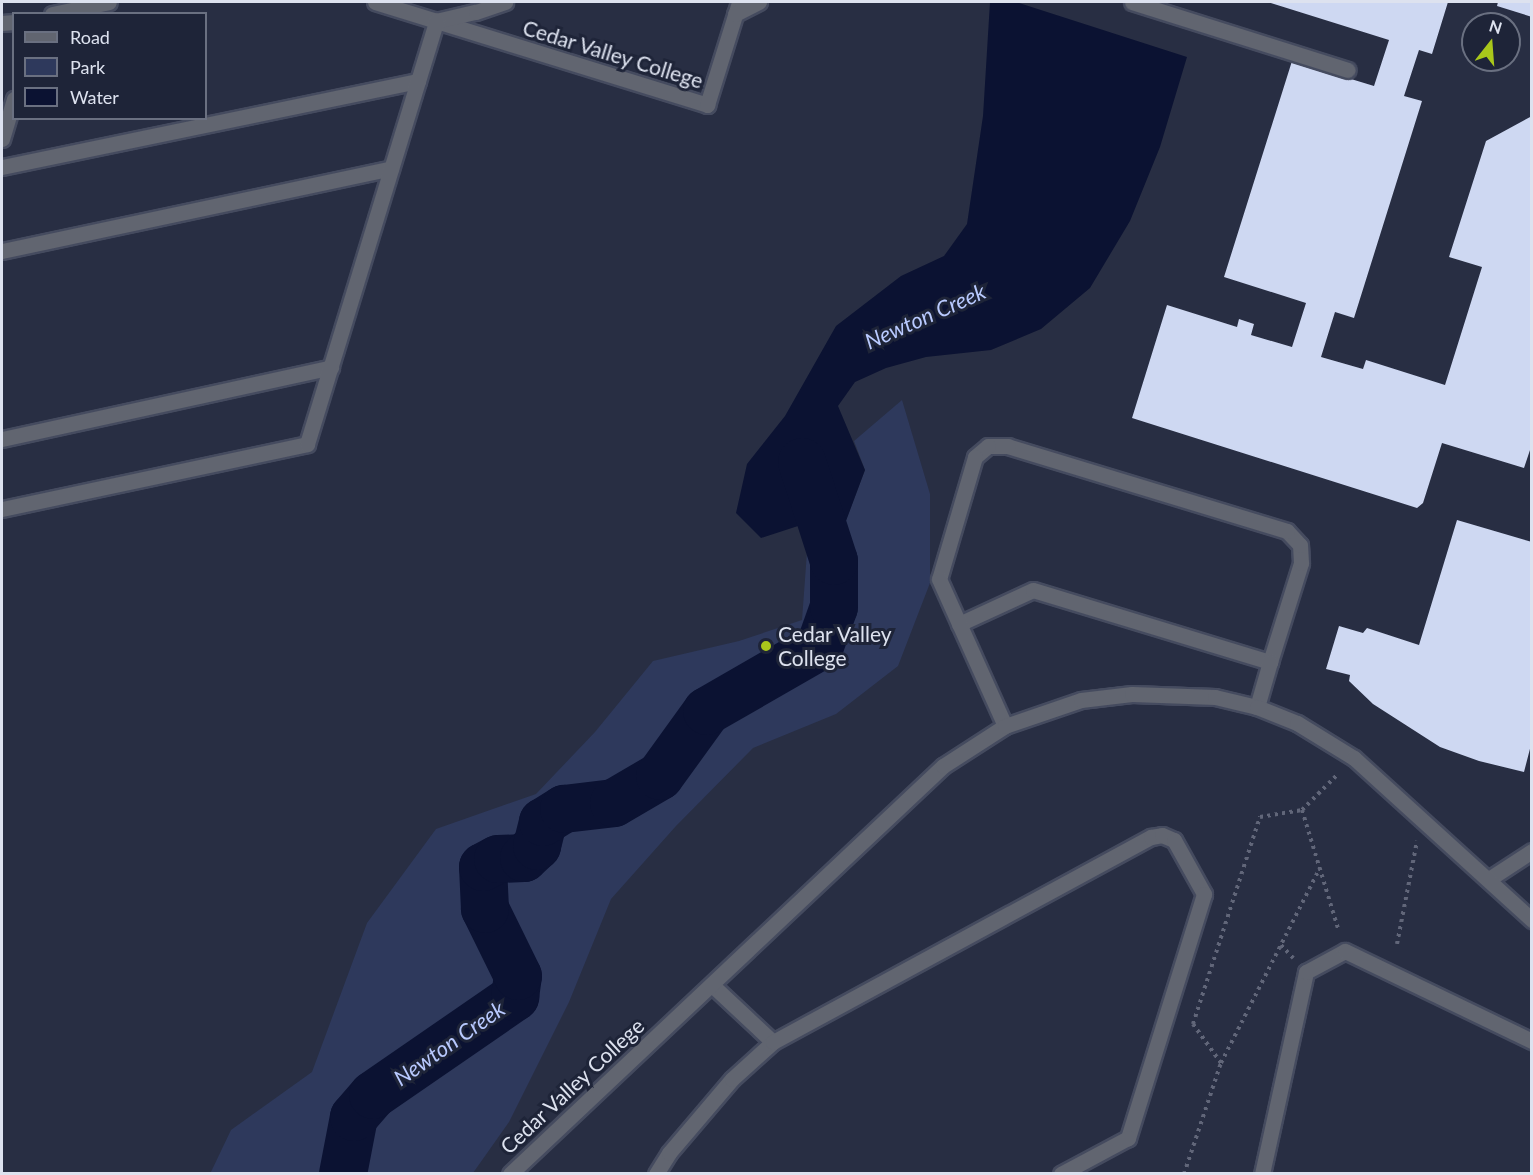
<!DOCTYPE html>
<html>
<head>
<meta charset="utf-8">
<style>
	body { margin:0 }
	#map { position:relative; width:1533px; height:1175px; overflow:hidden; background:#282e43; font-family:Lato,sans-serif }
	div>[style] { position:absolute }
	.green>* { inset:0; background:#2e395c }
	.water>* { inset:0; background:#0b1232 }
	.river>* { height:48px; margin:-24px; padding:0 24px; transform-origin:24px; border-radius:24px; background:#0b1232 }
	.building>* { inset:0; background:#ced8f2 }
	.path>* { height:4px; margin-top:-2px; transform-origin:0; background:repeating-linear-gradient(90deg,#616679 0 3px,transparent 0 7.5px) }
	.roads { filter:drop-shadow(2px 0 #454b5f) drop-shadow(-2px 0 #454b5f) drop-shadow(0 2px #454b5f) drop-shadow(0 -2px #454b5f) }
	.minor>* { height:15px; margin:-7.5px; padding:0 7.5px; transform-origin:7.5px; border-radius:7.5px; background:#616570 }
	.dots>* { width:16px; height:16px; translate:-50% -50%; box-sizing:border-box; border:3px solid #1e2438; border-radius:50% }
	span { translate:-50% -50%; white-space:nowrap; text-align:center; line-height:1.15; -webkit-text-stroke:6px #1e2438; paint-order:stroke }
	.street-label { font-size:21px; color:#dde2ef }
	.poi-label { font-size:21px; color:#dde2ef }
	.left { translate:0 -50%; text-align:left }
	.water-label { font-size:22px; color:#b9caff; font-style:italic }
	.frame { position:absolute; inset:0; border:3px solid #dde2ef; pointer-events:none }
	.legend { position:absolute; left:12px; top:12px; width:195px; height:108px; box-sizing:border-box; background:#1e2438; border:2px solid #6a7081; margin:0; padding:8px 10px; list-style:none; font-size:18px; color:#dde2ef }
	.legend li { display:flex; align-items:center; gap:12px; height:30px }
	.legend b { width:30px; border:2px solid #6a7081 }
	.north { position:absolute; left:1461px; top:12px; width:60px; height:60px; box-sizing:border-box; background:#1e2438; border:2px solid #6a7081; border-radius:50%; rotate:17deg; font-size:16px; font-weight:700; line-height:24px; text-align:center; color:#dde2ef }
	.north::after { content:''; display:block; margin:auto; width:21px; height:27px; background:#a9c71b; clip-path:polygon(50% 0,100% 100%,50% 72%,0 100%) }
</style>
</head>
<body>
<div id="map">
	<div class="green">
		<div style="clip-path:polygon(902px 400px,930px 494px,930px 583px,898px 666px,836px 714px,753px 748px,676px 826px,611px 899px,569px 1002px,509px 1122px,473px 1173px,210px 1174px,231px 1130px,312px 1072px,367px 923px,436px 829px,536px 794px,595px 732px,653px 661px,739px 641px,802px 620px,809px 525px,846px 520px,865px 470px,854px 441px)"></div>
	</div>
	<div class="water">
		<div style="clip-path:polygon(990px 2px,1016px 2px,1187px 57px,1160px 147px,1130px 221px,1090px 288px,1041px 329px,991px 350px,926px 357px,886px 368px,855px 382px,838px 406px,865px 470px,846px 521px,798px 526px,761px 538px,736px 513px,747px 464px,785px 416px,836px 326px,901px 276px,944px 256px,967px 224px,983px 116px)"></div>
	</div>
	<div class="river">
		<div style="left:343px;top:1174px;width:58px;rotate:-79.1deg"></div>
		<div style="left:354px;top:1117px;width:29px;rotate:-49deg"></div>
		<div style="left:373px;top:1095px;width:173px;rotate:-34.6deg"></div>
		<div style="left:515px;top:997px;width:21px;rotate:-82deg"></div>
		<div style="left:518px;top:976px;width:75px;rotate:-116.2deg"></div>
		<div style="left:485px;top:909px;width:42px;rotate:-92.7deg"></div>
		<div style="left:483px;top:867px;width:17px;rotate:-28deg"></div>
		<div style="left:498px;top:859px;width:26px;rotate:-2deg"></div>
		<div style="left:524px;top:858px;width:18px;rotate:-43deg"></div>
		<div style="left:537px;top:846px;width:25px;rotate:-76deg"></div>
		<div style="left:543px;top:822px;width:25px;rotate:-32deg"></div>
		<div style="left:564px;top:809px;width:50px;rotate:-6.8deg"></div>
		<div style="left:614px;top:803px;width:53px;rotate:-30.4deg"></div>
		<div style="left:660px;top:776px;width:80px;rotate:-54.1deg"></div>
		<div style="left:707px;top:711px;width:130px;rotate:-29.9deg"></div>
		<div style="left:820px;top:646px;width:41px;rotate:-70.3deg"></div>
		<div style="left:834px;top:607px;width:46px;rotate:-90deg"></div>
		<div style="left:834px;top:561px;width:104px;rotate:-107.9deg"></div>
	</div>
	<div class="building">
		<div style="clip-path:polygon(1268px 2px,1448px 2px,1432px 54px,1419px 50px,1404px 96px,1422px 101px,1354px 318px,1335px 312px,1321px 357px,1363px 369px,1366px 360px,1445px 385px,1482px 267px,1449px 257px,1486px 141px,1532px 116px,1532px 444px,1524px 468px,1442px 443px,1423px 503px,1417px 508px,1132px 418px,1167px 305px,1237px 327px,1239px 319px,1254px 324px,1251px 335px,1292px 347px,1306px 303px,1224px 277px,1292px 61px,1374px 86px,1389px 40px)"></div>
		<div style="clip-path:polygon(1498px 2px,1532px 2px,1532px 17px,1497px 6px)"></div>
		<div style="clip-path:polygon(1457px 520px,1532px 542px,1532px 741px,1524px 772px,1479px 761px,1440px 747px,1373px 704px,1349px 681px,1350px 675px,1326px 669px,1339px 626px,1363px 633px,1367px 628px,1419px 645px)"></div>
	</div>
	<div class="path">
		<div style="left:1302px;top:810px;width:127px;rotate:73.1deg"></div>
		<div style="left:1397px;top:944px;width:105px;rotate:-79deg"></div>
		<div style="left:1281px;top:945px;width:18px;rotate:47deg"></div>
		<div style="left:1221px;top:1063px;width:219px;rotate:-63.1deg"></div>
		<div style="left:1184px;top:1174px;width:117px;rotate:-71.6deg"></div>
		<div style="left:1221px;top:1063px;width:48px;rotate:-125.7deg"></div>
		<div style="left:1193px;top:1024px;width:218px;rotate:-72.1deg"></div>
		<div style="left:1260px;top:817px;width:43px;rotate:-9.5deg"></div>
		<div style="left:1302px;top:810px;width:52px;rotate:-45deg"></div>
	</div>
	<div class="roads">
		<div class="minor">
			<div style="left:375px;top:2px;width:348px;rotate:17.2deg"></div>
			<div style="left:707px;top:105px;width:108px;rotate:-72.7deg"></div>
			<div style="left:1132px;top:2px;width:226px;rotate:17.5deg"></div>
			<div style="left:52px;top:14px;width:58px;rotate:-11.9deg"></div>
			<div style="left:735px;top:14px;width:27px;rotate:-27deg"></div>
			<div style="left:440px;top:20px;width:37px;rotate:-13deg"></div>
			<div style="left:476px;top:12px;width:31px;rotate:-19deg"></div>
			<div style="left:2px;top:23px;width:12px;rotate:-5deg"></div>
			<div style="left:2px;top:139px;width:42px;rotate:-73.3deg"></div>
			<div style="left:2px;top:167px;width:425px;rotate:-11.7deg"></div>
			<div style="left:2px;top:251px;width:398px;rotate:-12deg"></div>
			<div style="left:2px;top:439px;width:337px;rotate:-12.3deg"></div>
			<div style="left:2px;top:509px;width:312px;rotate:-12deg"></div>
			<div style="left:307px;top:444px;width:443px;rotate:-73deg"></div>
			<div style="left:959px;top:624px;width:81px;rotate:-24.7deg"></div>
			<div style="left:1033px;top:590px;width:248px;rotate:16.9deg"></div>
			<div style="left:1270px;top:662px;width:104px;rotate:-72.6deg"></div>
			<div style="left:1301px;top:563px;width:18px;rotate:-93deg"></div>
			<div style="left:1300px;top:545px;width:19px;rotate:-133deg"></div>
			<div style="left:1287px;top:531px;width:292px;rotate:-163.1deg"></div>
			<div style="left:1008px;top:446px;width:20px;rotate:180deg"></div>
			<div style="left:988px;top:446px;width:17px;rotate:140deg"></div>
			<div style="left:975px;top:457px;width:127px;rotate:106.4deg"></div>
			<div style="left:939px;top:579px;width:161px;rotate:65.8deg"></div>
			<div style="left:1257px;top:707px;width:47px;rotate:-73.9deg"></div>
			<div style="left:1489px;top:879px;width:51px;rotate:-33.1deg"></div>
			<div style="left:712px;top:985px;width:83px;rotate:43.1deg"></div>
			<div style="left:510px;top:1174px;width:595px;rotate:-43.3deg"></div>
			<div style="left:943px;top:766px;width:74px;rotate:-32.8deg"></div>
			<div style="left:1005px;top:726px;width:80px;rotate:-18.9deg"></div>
			<div style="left:1081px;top:700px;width:51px;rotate:-6.7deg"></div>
			<div style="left:1132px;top:694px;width:83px;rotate:2.1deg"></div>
			<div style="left:1215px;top:697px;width:43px;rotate:13.4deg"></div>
			<div style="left:1257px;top:707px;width:43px;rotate:21.8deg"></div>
			<div style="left:1297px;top:723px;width:67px;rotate:31.6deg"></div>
			<div style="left:1354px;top:758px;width:241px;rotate:42.3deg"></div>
			<div style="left:656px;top:1174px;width:25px;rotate:-58deg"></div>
			<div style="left:669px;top:1153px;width:97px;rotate:-49.6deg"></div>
			<div style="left:732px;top:1079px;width:55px;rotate:-42.1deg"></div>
			<div style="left:773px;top:1042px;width:430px;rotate:-28.5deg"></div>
			<div style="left:1151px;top:837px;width:11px;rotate:-10deg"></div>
			<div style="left:1162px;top:835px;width:13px;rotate:23deg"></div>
			<div style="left:1174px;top:840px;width:62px;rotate:60.9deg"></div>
			<div style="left:1204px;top:894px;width:256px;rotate:107.3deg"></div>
			<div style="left:1128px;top:1138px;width:76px;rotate:151.8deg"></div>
			<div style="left:1262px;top:1174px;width:207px;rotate:-77.7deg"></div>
			<div style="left:1306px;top:972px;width:44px;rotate:-28.3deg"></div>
			<div style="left:1345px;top:951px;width:208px;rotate:25.7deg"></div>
		</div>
	</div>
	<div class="dots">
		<div style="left:766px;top:646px;background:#a9c71b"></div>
	</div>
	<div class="street-label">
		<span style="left:613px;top:54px;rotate:17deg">Cedar Valley College</span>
		<span style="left:572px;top:1086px;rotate:-43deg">Cedar Valley College</span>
	</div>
	<div class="poi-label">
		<span class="left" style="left:778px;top:646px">Cedar Valley<br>College</span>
	</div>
	<div class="water-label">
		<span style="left:925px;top:316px;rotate:-24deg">Newton Creek</span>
		<span style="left:449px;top:1043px;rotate:-35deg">Newton Creek</span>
	</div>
	<div class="frame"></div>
	<ul class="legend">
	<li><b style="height:8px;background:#616570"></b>Road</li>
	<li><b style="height:16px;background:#2e395c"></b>Park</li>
	<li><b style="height:16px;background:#0b1232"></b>Water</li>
	</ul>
	<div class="north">N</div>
</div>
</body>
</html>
